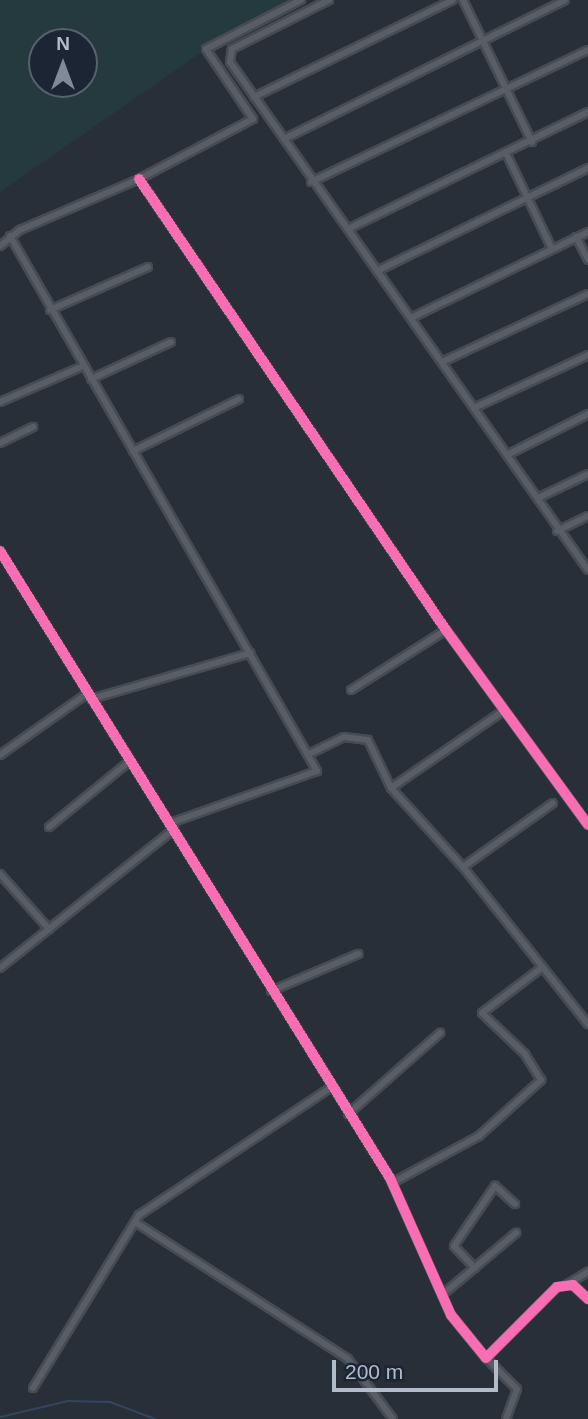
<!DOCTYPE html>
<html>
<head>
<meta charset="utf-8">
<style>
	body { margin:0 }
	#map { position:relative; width:588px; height:1419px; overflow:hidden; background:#282f38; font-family:Helvetica,sans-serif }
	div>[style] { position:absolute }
	.green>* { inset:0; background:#253a3e }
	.stream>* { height:2px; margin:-1px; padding:0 1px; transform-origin:1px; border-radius:1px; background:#324561 }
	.roads { filter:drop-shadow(2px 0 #474b52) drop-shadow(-2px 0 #474b52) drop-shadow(0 2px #474b52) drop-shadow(0 -2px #474b52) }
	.minor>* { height:6px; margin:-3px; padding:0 3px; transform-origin:3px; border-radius:3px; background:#595d66 }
	.cycleway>* { height:10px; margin:-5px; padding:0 5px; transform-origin:5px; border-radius:5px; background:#f96db3 }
	span { translate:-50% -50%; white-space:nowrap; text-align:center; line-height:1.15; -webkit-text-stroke:6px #1b2533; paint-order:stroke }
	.north { position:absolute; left:28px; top:28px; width:70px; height:70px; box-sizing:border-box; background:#1b2533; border:2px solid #57616f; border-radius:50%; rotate:0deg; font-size:19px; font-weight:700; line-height:28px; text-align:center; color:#b2bbca }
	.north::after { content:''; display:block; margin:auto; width:24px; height:32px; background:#828a97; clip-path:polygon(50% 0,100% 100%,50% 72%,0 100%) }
	.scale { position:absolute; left:332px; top:1360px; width:166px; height:32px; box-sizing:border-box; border:4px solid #b2bbca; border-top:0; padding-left:9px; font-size:21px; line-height:24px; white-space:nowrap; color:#b2bbca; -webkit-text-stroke:5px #1b2533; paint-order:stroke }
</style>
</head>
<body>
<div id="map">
	<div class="green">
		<div style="clip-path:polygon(evenodd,0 0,301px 0,206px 49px,0 192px,0 0,42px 42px,84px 42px,84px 84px,42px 84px,42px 42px)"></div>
	</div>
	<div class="stream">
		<div style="left:0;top:1417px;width:70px;rotate:-13.2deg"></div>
		<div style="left:68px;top:1401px;width:42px;rotate:1.4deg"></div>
		<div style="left:110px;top:1402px;width:48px;rotate:20.7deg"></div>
	</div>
	<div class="roads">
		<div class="minor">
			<div style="left:329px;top:0;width:109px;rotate:153.2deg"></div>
			<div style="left:232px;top:49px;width:13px;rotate:99deg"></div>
			<div style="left:230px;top:62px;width:621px;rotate:54.83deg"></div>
			<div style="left:463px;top:0;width:158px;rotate:64.1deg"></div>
			<div style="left:254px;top:97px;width:221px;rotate:-26deg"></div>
			<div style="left:284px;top:139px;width:313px;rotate:-26.3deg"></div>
			<div style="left:507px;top:155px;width:104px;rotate:64.4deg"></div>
			<div style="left:139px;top:179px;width:546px;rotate:55.76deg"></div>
			<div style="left:446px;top:630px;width:241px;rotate:53.9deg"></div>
			<div style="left:311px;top:182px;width:307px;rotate:-25.5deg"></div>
			<div style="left:348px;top:229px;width:267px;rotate:-26deg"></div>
			<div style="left:10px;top:236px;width:617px;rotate:60.15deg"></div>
			<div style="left:317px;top:771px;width:156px;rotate:160.5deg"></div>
			<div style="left:576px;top:237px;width:26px;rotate:62deg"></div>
			<div style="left:0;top:246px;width:26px;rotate:-39deg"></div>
			<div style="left:20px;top:230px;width:129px;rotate:-23.2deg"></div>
			<div style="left:139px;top:179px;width:129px;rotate:-27.8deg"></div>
			<div style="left:253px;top:119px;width:84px;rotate:-123.9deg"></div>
			<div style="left:206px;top:49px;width:107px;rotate:-27.3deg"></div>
			<div style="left:377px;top:271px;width:235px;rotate:-26deg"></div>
			<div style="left:50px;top:310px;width:107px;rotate:-23.7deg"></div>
			<div style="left:411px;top:318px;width:197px;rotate:-25.9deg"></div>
			<div style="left:442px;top:362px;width:161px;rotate:-25deg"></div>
			<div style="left:91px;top:379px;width:88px;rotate:-24.8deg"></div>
			<div style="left:0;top:402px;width:90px;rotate:-23.4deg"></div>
			<div style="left:474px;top:408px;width:126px;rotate:-24.9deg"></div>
			<div style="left:0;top:443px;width:37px;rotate:-26deg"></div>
			<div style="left:133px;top:451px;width:118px;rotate:-26.1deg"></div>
			<div style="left:507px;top:455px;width:91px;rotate:-26.8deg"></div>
			<div style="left:538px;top:498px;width:55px;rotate:-25.6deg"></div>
			<div style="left:557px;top:531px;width:34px;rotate:-26deg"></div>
			<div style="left:0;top:551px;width:738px;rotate:58.12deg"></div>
			<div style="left:390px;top:1178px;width:150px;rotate:66deg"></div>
			<div style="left:451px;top:1315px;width:55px;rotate:50.9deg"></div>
			<div style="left:486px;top:1358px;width:100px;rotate:-45deg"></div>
			<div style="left:557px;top:1287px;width:16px;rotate:-7deg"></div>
			<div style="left:573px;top:1285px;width:21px;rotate:43deg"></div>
			<div style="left:351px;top:690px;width:112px;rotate:-32.3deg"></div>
			<div style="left:91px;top:699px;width:166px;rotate:-16.1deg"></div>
			<div style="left:309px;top:754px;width:39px;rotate:-26deg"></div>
			<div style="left:344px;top:737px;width:24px;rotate:7deg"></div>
			<div style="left:368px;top:740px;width:53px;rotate:64.4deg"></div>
			<div style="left:391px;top:788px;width:107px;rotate:47.7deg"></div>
			<div style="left:463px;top:867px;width:201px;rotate:51.5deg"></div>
			<div style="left:0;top:755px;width:108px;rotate:-35.2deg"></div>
			<div style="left:391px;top:788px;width:136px;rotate:-34.5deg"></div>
			<div style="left:49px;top:827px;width:104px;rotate:-39.2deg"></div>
			<div style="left:463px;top:867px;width:110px;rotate:-35.4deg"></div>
			<div style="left:0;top:874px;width:74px;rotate:48.3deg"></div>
			<div style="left:0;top:968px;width:223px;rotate:-38.6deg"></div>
			<div style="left:271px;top:991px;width:95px;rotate:-23deg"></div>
			<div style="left:348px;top:1114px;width:123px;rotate:-41.4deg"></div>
			<div style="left:392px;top:1183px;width:99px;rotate:-28.4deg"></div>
			<div style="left:479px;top:1136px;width:84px;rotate:-42.1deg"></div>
			<div style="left:541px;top:1080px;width:31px;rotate:-122deg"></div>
			<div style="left:525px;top:1054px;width:59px;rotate:-136.4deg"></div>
			<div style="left:482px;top:1013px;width:73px;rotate:-37.2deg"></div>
			<div style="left:135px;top:1222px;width:253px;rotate:32.7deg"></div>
			<div style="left:348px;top:1359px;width:75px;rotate:53.1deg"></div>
			<div style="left:475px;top:1268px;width:30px;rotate:-134deg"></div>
			<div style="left:454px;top:1246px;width:73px;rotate:-55.7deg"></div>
			<div style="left:495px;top:1186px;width:27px;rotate:42deg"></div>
			<div style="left:566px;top:1285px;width:26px;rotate:-31deg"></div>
			<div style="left:442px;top:1295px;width:97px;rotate:-40deg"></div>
			<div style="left:486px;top:1358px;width:44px;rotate:45deg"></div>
			<div style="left:517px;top:1389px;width:32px;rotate:110deg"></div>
			<div style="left:33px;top:1388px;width:203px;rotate:-58.5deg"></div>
			<div style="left:139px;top:1215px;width:229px;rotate:-33.6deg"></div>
		</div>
	</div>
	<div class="cycleway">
		<div style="left:139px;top:179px;width:546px;rotate:55.76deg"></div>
		<div style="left:446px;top:630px;width:241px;rotate:53.9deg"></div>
		<div style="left:0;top:551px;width:738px;rotate:58.12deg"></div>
		<div style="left:390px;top:1178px;width:150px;rotate:66deg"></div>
		<div style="left:451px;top:1315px;width:55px;rotate:50.9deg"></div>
		<div style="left:486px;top:1358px;width:100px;rotate:-45deg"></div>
		<div style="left:557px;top:1287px;width:16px;rotate:-7deg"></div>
		<div style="left:573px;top:1285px;width:21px;rotate:43deg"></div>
	</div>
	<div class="north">N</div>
	<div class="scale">200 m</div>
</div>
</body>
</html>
